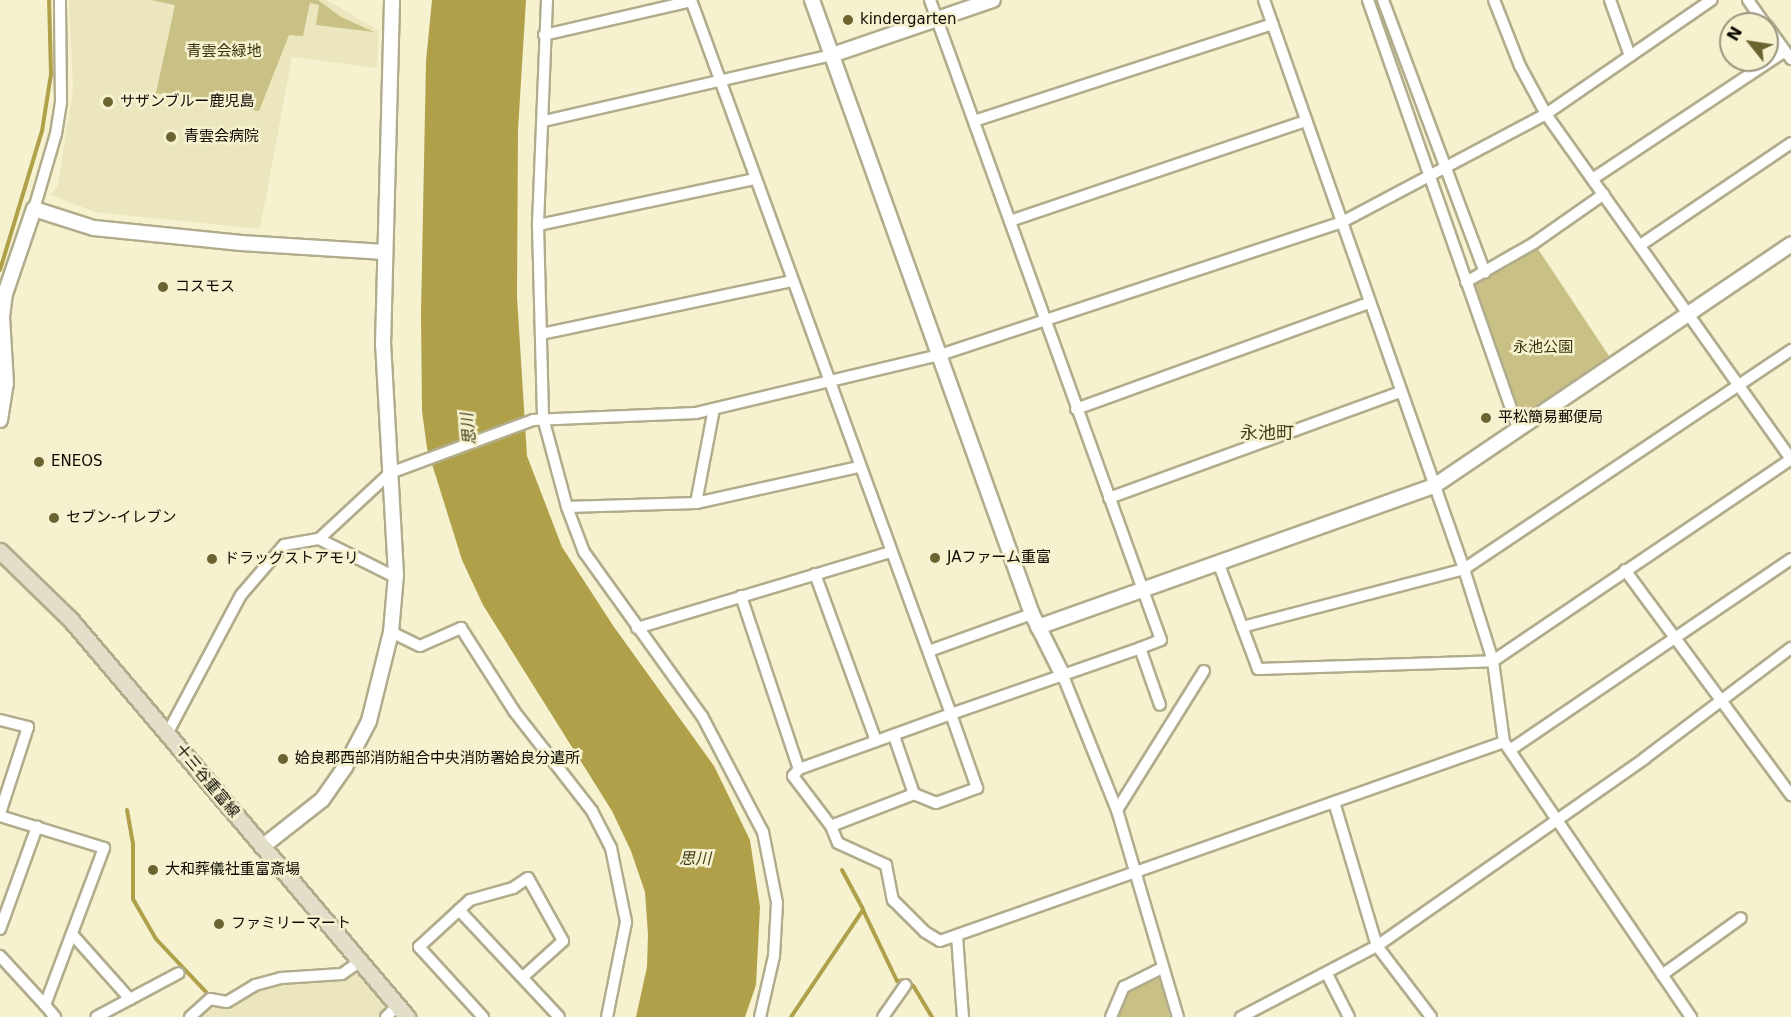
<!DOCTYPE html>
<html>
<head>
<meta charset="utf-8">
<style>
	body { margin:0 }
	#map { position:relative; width:1791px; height:1017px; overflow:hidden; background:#f6f1cf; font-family:"DejaVu Sans","Noto Sans JP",sans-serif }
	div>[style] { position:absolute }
	.built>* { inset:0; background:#ebe6bd }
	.green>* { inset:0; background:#c9c085 }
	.water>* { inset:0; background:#afa049 }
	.stream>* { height:4px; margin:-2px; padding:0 2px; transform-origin:2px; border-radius:2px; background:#afa049 }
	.roads { filter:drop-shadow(2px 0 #b1ac8c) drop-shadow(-2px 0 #b1ac8c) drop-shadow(0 2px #b1ac8c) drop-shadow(0 -2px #b1ac8c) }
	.minor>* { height:10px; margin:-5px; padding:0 5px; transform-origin:5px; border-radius:5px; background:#fff }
	.tertiary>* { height:14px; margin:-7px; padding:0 7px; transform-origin:7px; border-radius:7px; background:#fff }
	.secondary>* { height:15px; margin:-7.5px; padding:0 7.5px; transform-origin:7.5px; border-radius:7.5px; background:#e2dec9 }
	.dots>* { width:16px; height:16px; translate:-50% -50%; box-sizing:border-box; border:3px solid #f6f1cf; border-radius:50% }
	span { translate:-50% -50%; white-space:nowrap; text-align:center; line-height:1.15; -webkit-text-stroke:5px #f6f1cf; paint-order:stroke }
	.poi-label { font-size:15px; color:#0d0b03 }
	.left { translate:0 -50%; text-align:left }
	.park-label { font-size:15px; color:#3a340d }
	.street-label { font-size:15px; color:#0d0b03 }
	.water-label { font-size:16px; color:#423c17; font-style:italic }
	.quarter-label { font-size:18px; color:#463f16 }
	.north { position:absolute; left:1719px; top:12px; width:60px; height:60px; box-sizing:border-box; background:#f6f1cf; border:2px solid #99957d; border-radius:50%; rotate:300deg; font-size:16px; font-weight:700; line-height:24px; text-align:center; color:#0d0b03 }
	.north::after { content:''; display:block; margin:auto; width:21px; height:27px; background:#6c6430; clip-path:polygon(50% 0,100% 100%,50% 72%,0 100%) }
</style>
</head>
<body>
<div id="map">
	<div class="built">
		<div style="clip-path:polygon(69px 0,327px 0,379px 31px,377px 68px,292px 57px,260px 229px,95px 212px,51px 195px,58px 185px,73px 88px)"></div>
		<div style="clip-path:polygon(359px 962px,407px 1017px,190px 1017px,210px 999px,227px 1002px,255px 985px,342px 974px)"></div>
	</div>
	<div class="green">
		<div style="clip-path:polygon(151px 0,318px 0,341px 17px,374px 32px,316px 25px,319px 5px,310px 3px,303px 36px,289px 35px,259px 111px,156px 93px,175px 5px)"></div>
		<div style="clip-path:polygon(1534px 243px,1613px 362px,1518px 429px,1466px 282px)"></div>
		<div style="clip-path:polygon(1159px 975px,1170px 1017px,1118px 1017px,1129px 991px)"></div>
	</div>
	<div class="water">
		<div style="clip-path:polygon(432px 0,526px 0,518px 130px,517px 297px,527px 456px,562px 547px,614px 627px,714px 766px,750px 840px,760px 907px,756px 985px,745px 1017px,636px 1017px,647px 967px,648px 935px,645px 892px,631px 851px,612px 811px,483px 605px,462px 560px,427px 448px,422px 411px,421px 314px,426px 61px)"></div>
	</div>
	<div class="stream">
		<div style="left:0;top:270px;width:145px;rotate:-73.2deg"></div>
		<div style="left:42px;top:131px;width:58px;rotate:-81deg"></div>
		<div style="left:51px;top:74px;width:74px;rotate:-91.5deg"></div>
		<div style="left:127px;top:810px;width:35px;rotate:80deg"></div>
		<div style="left:133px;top:844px;width:55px;rotate:90deg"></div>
		<div style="left:133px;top:899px;width:46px;rotate:60.1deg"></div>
		<div style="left:156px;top:939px;width:74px;rotate:46.6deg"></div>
		<div style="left:842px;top:870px;width:44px;rotate:61.7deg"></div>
		<div style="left:791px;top:1017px;width:129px;rotate:-56.1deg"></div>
		<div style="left:863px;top:910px;width:79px;rotate:64.4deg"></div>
		<div style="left:897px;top:981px;width:10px;rotate:-6deg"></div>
		<div style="left:907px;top:980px;width:10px;rotate:45deg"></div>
		<div style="left:914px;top:987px;width:35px;rotate:59deg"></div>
	</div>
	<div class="roads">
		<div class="minor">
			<div style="left:547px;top:0;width:225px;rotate:92.3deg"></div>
			<div style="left:538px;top:225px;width:193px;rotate:88.5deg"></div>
			<div style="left:543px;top:418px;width:92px;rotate:74.9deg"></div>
			<div style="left:567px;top:507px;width:48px;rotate:69.3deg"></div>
			<div style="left:584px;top:552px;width:202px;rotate:54.3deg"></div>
			<div style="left:702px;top:716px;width:131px;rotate:62.3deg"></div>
			<div style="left:763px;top:832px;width:72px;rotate:78.8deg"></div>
			<div style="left:777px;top:903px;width:53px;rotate:93.2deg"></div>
			<div style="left:774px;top:956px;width:63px;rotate:102.9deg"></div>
			<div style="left:691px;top:0;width:760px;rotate:69.99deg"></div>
			<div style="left:951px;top:714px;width:200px;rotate:-19.2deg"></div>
			<div style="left:1140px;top:648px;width:60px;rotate:70.7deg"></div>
			<div style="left:930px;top:0;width:680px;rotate:70.15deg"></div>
			<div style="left:1161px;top:640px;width:22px;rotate:159deg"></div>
			<div style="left:1264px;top:0;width:603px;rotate:70.63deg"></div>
			<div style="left:1464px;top:569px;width:96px;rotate:72.5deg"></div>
			<div style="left:1493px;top:661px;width:82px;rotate:82.3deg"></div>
			<div style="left:1504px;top:742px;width:333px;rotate:55.8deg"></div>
			<div style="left:1368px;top:0;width:454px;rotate:70.7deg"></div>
			<div style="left:1383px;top:0;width:291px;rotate:69.5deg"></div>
			<div style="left:1610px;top:0;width:59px;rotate:70.3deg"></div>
			<div style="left:1748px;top:0;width:29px;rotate:55deg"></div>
			<div style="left:1767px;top:26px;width:41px;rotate:54deg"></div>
			<div style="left:544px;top:35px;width:151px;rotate:-13deg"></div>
			<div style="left:544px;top:121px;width:295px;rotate:-12.9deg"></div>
			<div style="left:974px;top:121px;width:314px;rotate:-18deg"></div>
			<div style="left:1594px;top:178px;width:229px;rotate:-33.6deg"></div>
			<div style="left:34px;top:209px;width:78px;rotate:-73.7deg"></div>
			<div style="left:56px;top:134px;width:33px;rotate:-81deg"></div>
			<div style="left:61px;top:101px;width:101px;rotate:-90.6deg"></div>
			<div style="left:1010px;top:221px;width:312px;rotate:-18.7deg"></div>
			<div style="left:538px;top:225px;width:222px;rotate:-12deg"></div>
			<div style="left:1642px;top:244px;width:180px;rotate:-34.1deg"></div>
			<div style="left:1466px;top:282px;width:78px;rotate:-29.8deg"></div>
			<div style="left:1534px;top:243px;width:85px;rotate:-35deg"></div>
			<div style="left:541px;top:334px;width:257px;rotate:-11.9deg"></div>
			<div style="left:1076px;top:409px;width:312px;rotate:-19.9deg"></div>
			<div style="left:1109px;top:498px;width:311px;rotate:-20deg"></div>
			<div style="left:696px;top:503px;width:96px;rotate:-79.2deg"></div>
			<div style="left:567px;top:507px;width:129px;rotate:-1.8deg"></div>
			<div style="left:696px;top:503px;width:167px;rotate:-12.5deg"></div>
			<div style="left:319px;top:539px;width:97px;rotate:-42.9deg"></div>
			<div style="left:390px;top:473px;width:153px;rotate:-20.3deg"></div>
			<div style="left:533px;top:420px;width:163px;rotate:-2.5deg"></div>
			<div style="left:696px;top:413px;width:251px;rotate:-13.4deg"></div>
			<div style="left:940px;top:355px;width:426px;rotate:-18.3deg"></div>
			<div style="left:1344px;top:221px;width:229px;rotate:-27.9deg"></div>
			<div style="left:1546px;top:114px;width:201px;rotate:-34.6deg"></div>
			<div style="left:1218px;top:562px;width:114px;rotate:69.5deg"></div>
			<div style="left:1258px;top:669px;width:235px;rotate:-1.9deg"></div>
			<div style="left:1493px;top:661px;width:360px;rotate:-34.1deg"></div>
			<div style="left:1791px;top:459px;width:423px;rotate:-125.4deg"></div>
			<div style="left:1546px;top:114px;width:55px;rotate:-118.4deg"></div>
			<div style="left:1520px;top:66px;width:71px;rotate:-111.5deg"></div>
			<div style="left:1625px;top:570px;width:280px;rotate:53.6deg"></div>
			<div style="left:815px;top:574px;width:178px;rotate:69.9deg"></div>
			<div style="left:741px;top:596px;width:182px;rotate:71.5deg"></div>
			<div style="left:1242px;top:627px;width:229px;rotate:-14.6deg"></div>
			<div style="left:1464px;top:569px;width:394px;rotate:-33.8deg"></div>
			<div style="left:637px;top:628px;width:264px;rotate:-16.7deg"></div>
			<div style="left:391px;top:632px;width:32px;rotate:26deg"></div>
			<div style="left:420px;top:646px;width:45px;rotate:-23.7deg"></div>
			<div style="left:461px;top:628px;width:98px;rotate:57.4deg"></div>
			<div style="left:514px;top:711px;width:127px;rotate:52deg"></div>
			<div style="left:592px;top:811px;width:42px;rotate:62.8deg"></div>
			<div style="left:611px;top:848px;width:76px;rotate:78.5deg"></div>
			<div style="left:626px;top:922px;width:97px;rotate:101.3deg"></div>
			<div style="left:929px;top:651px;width:109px;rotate:-19.8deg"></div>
			<div style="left:1063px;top:676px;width:144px;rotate:68.1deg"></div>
			<div style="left:1117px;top:810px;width:216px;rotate:73.6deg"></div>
			<div style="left:0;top:720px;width:29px;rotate:14deg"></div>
			<div style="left:28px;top:727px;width:90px;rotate:108deg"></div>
			<div style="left:167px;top:734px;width:157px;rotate:-62deg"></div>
			<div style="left:241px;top:595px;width:66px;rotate:-49.3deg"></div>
			<div style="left:284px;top:545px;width:36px;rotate:-10deg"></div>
			<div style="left:319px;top:539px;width:85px;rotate:26.6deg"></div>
			<div style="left:894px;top:736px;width:61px;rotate:71deg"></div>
			<div style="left:1510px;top:750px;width:340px;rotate:-34.2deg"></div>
			<div style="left:1334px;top:802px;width:150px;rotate:73.4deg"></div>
			<div style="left:1377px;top:946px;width:89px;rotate:52.7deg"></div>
			<div style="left:1117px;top:810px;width:164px;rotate:-58deg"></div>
			<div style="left:0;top:816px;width:109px;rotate:17.1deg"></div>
			<div style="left:104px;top:848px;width:168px;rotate:110.6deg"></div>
			<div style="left:45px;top:1005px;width:67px;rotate:-132.6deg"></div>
			<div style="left:831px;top:826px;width:89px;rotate:-21.1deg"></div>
			<div style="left:914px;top:794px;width:24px;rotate:22deg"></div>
			<div style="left:936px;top:803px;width:44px;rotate:-20.1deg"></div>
			<div style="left:977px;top:788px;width:78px;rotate:-109.4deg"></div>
			<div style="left:951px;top:714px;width:162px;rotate:160.1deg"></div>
			<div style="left:799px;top:769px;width:9px;rotate:131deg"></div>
			<div style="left:793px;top:776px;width:63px;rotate:52.8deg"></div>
			<div style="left:831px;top:826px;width:18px;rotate:68deg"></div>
			<div style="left:838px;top:843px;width:53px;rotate:24.6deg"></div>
			<div style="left:886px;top:865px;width:36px;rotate:79deg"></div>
			<div style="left:893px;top:900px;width:45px;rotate:45deg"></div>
			<div style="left:925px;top:932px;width:17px;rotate:31deg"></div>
			<div style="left:940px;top:941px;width:598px;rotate:-19.43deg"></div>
			<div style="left:459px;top:910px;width:146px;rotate:46.9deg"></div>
			<div style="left:0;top:929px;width:109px;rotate:-70.1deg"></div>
			<div style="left:72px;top:934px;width:87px;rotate:48.3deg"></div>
			<div style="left:130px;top:999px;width:38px;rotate:152deg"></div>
			<div style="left:957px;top:936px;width:81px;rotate:85.8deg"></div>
			<div style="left:1327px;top:974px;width:48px;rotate:62.9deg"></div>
			<div style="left:1662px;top:975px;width:97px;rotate:-35.8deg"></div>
			<div style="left:130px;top:999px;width:55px;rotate:-28deg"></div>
			<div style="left:45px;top:1005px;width:16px;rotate:50deg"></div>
			<div style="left:190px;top:1017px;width:27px;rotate:-42deg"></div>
			<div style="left:210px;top:999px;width:17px;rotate:10deg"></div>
			<div style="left:227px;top:1002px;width:33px;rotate:-31deg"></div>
			<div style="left:255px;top:985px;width:27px;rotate:-15deg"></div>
			<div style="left:281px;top:978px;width:61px;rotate:-3.8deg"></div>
			<div style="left:342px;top:974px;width:21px;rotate:-35deg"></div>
			<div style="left:386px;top:1017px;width:16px;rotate:-45deg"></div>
			<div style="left:483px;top:1017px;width:95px;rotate:-132.4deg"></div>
			<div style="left:419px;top:947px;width:69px;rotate:-42.7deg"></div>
			<div style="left:470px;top:900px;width:45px;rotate:-15.6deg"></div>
			<div style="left:513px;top:888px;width:18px;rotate:-34deg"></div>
			<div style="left:528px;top:878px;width:72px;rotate:60.9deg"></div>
			<div style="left:563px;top:941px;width:54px;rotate:138deg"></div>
			<div style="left:883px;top:1017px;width:39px;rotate:-55deg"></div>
			<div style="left:1111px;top:1017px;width:33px;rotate:-67deg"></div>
			<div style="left:1124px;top:987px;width:42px;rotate:-26.6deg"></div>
			<div style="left:1241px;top:1017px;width:153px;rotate:-27.6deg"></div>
			<div style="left:1377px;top:946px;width:327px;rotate:-35deg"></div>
			<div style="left:1645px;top:758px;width:183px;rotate:-37deg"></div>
		</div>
		<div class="tertiary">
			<div style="left:812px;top:0;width:652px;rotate:70.29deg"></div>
			<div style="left:1032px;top:614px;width:69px;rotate:63.4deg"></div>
			<div style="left:832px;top:55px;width:170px;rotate:-18.9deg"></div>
			<div style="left:0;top:420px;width:36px;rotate:-81deg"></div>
			<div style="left:6px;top:384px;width:67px;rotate:-93.4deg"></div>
			<div style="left:2px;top:317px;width:23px;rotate:-83deg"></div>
			<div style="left:5px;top:294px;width:90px;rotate:-71.2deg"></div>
			<div style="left:34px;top:209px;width:63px;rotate:17.6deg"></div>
			<div style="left:94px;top:228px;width:148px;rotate:5.8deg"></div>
			<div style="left:241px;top:243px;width:144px;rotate:3.6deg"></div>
			<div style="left:1038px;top:627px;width:420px;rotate:-19.6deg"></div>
			<div style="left:1434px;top:486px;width:431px;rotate:-34.1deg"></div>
			<div style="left:262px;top:847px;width:76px;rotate:-38.1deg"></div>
			<div style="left:322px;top:800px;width:40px;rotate:-55.1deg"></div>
			<div style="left:345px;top:767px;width:52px;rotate:-62.4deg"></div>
			<div style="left:369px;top:721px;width:92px;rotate:-76.1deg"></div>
			<div style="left:391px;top:632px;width:57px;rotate:-85deg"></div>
			<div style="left:396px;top:575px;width:230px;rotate:-93.2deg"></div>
			<div style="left:383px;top:345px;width:345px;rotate:-88.5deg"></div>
		</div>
		<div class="secondary">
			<div style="left:0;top:551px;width:98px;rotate:44.2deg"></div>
			<div style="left:70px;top:619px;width:522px;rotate:49.74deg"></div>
		</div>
	</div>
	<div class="dots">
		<div style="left:848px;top:20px;background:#6c6430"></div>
		<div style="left:108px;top:102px;background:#6c6430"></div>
		<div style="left:171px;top:137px;background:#6c6430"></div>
		<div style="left:163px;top:287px;background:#6c6430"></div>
		<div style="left:1486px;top:418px;background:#6c6430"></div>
		<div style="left:39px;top:462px;background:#6c6430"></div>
		<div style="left:54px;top:518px;background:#6c6430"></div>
		<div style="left:935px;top:558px;background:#6c6430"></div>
		<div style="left:212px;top:559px;background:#6c6430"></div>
		<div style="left:283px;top:759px;background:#6c6430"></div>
		<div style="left:153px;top:870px;background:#6c6430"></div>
		<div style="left:219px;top:924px;background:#6c6430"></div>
	</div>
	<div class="poi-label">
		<span class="left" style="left:860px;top:20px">kindergarten</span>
		<span class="left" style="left:120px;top:102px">サザンブルー鹿児島</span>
		<span class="left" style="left:184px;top:137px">青雲会病院</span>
		<span class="left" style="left:175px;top:287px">コスモス</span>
		<span class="left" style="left:1498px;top:418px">平松簡易郵便局</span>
		<span class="left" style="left:51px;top:462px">ENEOS</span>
		<span class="left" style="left:66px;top:518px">セブン-イレブン</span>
		<span class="left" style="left:947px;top:558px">JAファーム重富</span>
		<span class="left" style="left:224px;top:559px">ドラッグストアモリ</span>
		<span class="left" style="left:295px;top:759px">姶良郡西部消防組合中央消防署姶良分遣所</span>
		<span class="left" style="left:165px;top:870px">大和葬儀社重富斎場</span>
		<span class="left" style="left:231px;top:924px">ファミリーマート</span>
	</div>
	<div class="park-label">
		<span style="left:224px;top:52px">青雲会緑地</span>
		<span style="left:1543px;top:348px">永池公園</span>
	</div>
	<div class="street-label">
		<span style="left:207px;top:781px;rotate:50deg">十三谷重富線</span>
	</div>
	<div class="water-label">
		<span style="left:469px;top:429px;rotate:-96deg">思川</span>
		<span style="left:695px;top:859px">思川</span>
	</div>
	<div class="quarter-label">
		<span style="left:1267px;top:433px">永池町</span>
	</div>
	<div class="north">N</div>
</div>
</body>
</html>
